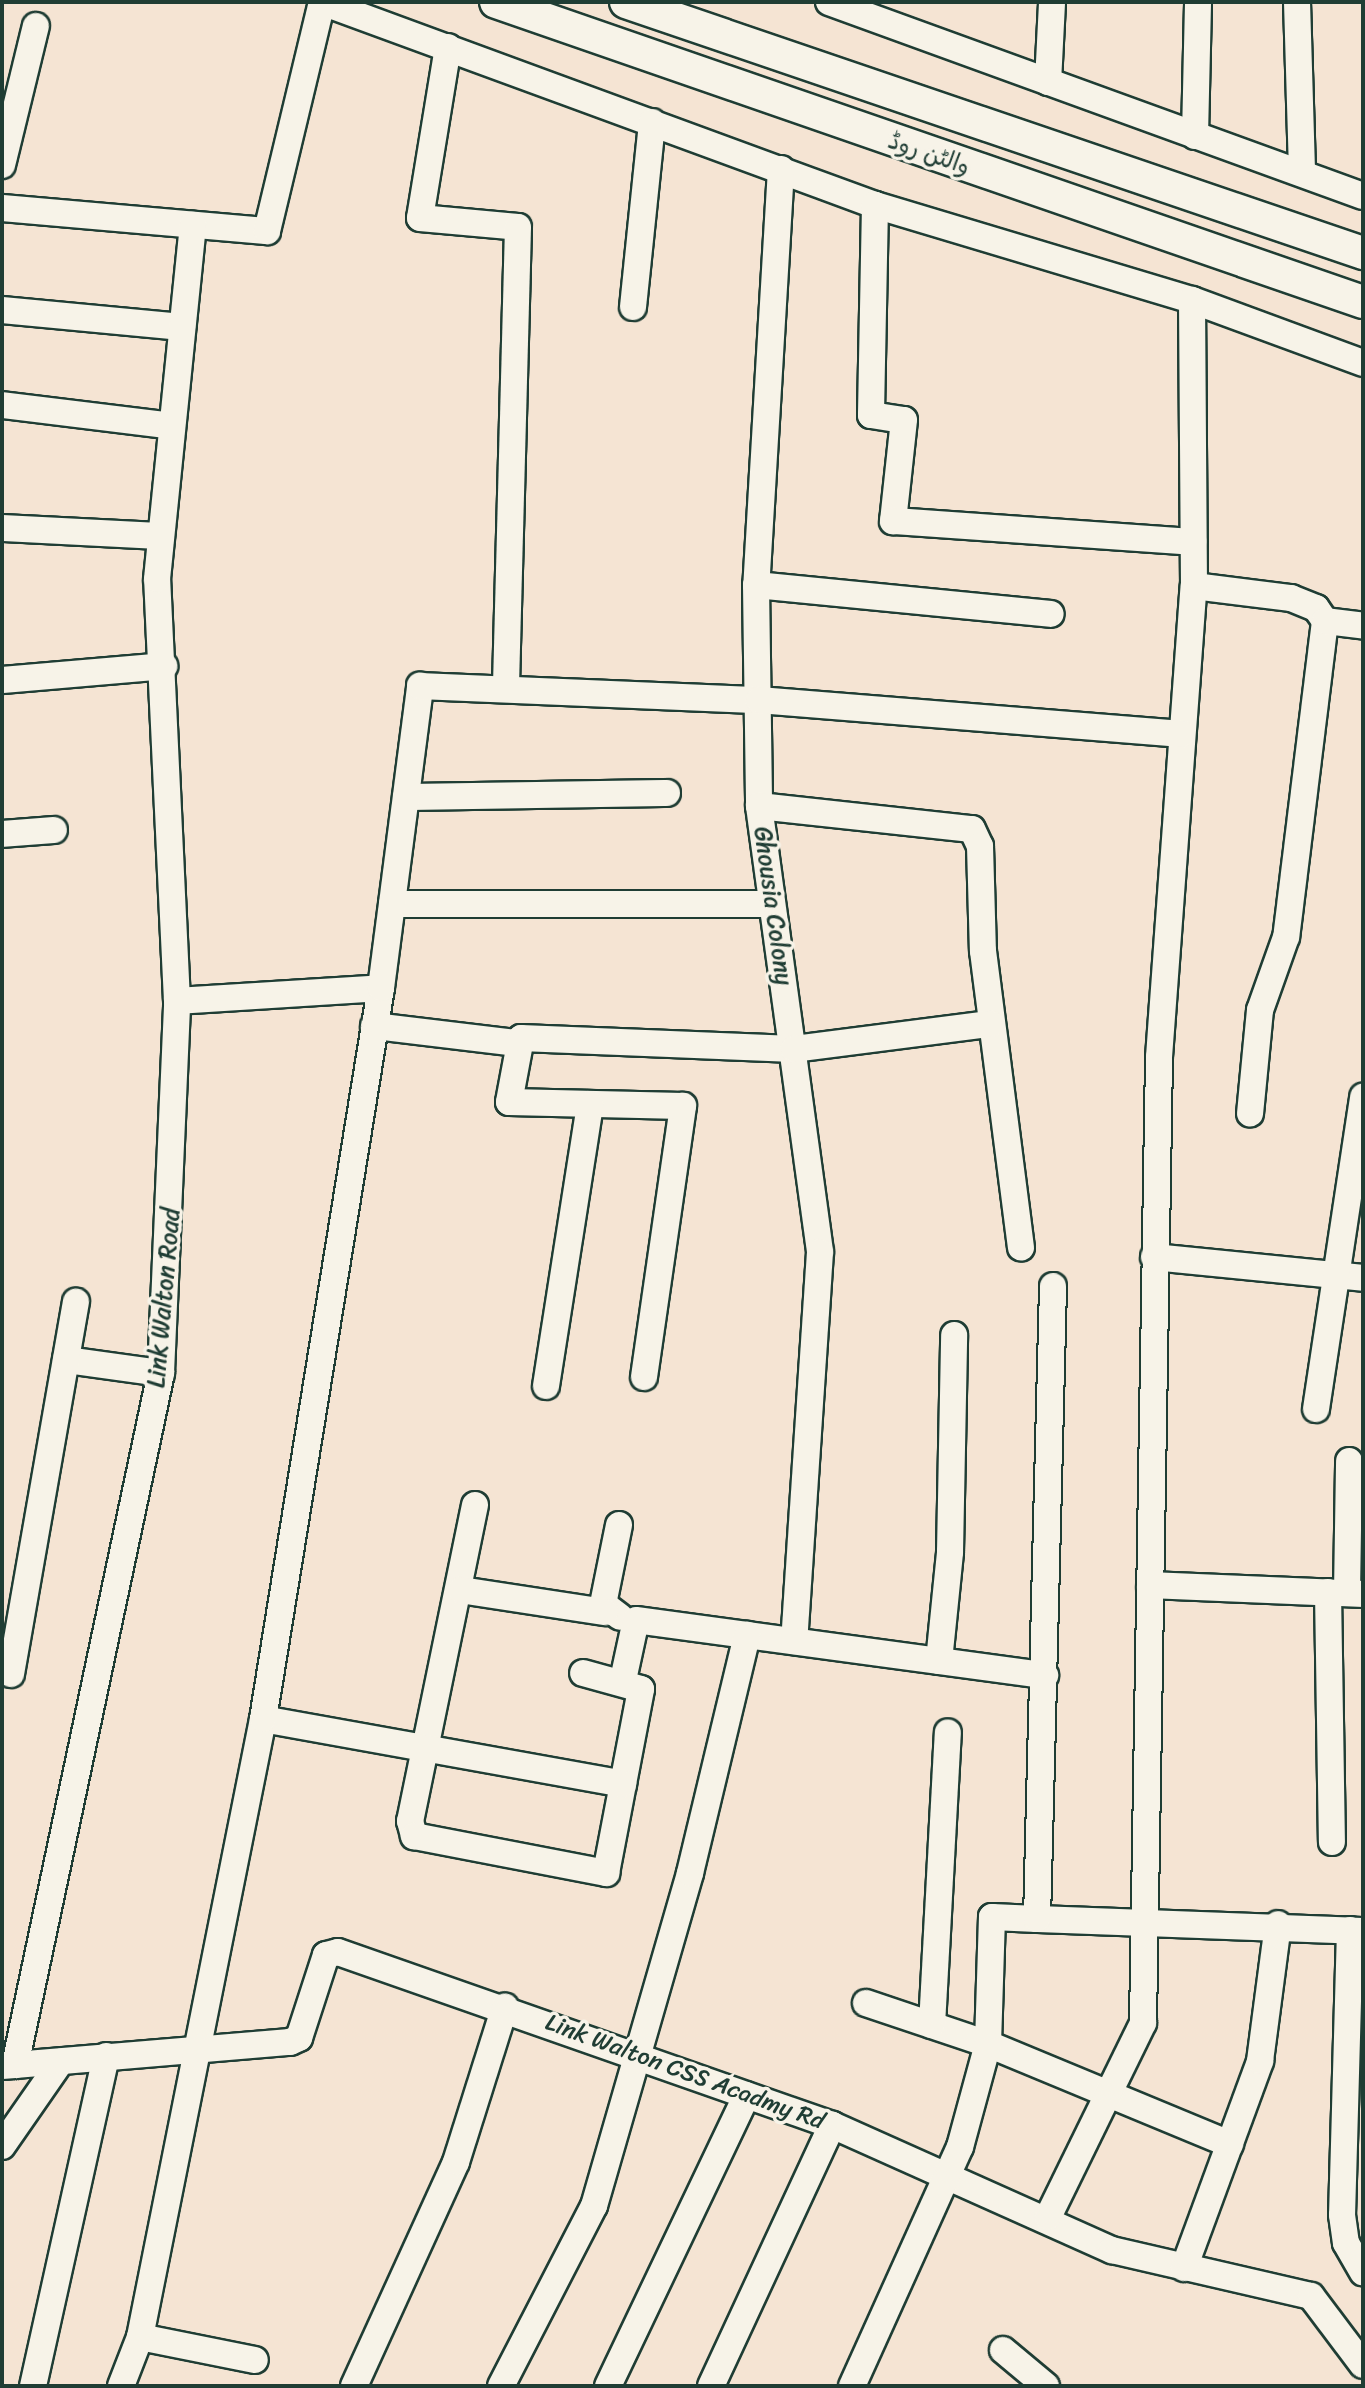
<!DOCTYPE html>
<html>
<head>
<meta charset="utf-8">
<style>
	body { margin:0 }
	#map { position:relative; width:1365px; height:2388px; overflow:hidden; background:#f5e4d3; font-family:Sriracha,"Playpen Sans Arabic",sans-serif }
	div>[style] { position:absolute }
	.roads { filter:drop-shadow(2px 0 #1f3d34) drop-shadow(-2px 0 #1f3d34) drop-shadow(0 2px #1f3d34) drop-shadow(0 -2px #1f3d34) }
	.minor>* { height:26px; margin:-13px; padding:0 13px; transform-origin:13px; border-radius:13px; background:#f7f3e8 }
	.major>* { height:32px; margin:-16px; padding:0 16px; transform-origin:16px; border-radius:16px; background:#f7f3e8 }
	span { translate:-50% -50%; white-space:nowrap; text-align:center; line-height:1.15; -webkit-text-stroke:7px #f7f3e8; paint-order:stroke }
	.street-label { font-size:24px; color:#1f3d34 }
	.frame { position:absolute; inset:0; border:4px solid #1f3d34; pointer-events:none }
</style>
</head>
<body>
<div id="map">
	<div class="roads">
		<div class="minor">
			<div style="left:322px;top:2px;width:589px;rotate:20.16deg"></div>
			<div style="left:875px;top:205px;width:331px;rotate:16.7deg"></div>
			<div style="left:1192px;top:300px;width:182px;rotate:20.2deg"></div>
			<div style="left:829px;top:2px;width:568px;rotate:19.97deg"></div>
			<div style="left:1297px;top:2px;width:171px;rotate:88.3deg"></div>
			<div style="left:448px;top:47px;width:173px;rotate:99.3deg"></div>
			<div style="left:420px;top:218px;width:98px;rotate:5.2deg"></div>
			<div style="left:518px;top:227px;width:462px;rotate:91.5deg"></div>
			<div style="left:1048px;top:82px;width:80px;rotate:-87.1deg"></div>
			<div style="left:1195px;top:136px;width:134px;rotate:-88.7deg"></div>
			<div style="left:2px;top:165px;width:143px;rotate:-76.3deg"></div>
			<div style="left:781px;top:169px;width:417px;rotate:93.4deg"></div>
			<div style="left:756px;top:585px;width:221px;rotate:89.2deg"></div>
			<div style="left:759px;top:806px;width:450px;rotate:82.2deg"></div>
			<div style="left:820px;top:1252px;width:390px;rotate:93.8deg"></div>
			<div style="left:875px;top:205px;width:210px;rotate:91.1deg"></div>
			<div style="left:871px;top:415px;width:33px;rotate:9deg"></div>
			<div style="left:904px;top:420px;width:102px;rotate:96.2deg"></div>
			<div style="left:893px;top:521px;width:301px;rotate:4deg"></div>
			<div style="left:2px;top:208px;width:266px;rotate:5deg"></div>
			<div style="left:267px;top:231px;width:236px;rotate:-76.5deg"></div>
			<div style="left:633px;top:307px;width:186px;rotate:-84.1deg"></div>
			<div style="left:2px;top:310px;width:181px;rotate:5.4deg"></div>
			<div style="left:2px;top:405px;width:171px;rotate:7deg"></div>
			<div style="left:2px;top:528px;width:159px;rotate:2.9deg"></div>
			<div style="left:756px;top:585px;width:296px;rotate:5.6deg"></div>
			<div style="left:1194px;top:586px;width:98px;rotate:7.1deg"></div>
			<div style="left:1291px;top:598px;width:27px;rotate:22deg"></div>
			<div style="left:1316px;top:608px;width:16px;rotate:55deg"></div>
			<div style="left:1325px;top:621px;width:318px;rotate:97deg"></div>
			<div style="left:1286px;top:937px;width:77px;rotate:109.6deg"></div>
			<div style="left:1260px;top:1010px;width:104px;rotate:95.5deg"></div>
			<div style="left:1325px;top:621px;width:38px;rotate:7deg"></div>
			<div style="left:2px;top:680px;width:163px;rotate:-4.9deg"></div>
			<div style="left:406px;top:797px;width:261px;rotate:-0.9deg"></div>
			<div style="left:759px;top:806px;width:214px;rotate:6.2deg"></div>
			<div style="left:972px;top:829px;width:19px;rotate:65deg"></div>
			<div style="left:980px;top:846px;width:105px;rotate:88.4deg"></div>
			<div style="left:983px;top:951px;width:299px;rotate:82.7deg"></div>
			<div style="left:2px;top:834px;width:52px;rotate:-4.4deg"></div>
			<div style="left:392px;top:904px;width:380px"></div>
			<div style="left:177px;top:1001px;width:204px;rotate:-3.6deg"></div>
			<div style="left:374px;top:1026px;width:144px;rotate:6.8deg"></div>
			<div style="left:1154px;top:1257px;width:210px;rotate:5.7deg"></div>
			<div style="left:66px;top:1360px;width:96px;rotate:7.8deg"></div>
			<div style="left:644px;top:1377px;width:274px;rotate:-81.8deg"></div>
			<div style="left:683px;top:1106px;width:174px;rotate:-178.7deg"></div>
			<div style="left:509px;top:1102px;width:65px;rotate:-79.4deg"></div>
			<div style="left:521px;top:1038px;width:273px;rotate:2.3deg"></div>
			<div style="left:794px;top:1049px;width:198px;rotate:-7.3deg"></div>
			<div style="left:546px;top:1386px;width:285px;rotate:-81.1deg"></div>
			<div style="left:1316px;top:1409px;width:316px;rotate:-81.4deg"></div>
			<div style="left:475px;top:1505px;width:323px;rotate:101.6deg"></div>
			<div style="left:410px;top:1821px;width:16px;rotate:75deg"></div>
			<div style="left:414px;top:1836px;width:196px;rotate:10.9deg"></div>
			<div style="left:606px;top:1873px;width:187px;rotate:-79.2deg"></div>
			<div style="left:641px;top:1689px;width:60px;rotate:-164.6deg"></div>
			<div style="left:619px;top:1525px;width:81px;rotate:101.4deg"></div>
			<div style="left:603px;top:1604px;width:21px;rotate:37deg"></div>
			<div style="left:1150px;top:1585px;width:213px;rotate:2.4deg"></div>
			<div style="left:461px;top:1590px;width:146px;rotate:8.7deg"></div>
			<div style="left:1328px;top:1592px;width:250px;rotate:89.1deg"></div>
			<div style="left:1347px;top:1593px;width:132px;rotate:-89.1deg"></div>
			<div style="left:939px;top:1661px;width:110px;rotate:-84.2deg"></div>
			<div style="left:950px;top:1552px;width:217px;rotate:-88.9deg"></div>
			<div style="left:11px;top:1674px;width:378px;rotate:-80.1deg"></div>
			<div style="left:623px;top:1680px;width:61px;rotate:-77.8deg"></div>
			<div style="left:636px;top:1620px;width:413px;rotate:7.7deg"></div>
			<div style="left:263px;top:1719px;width:366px;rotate:10.2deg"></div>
			<div style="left:1037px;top:1919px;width:326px;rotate:2.1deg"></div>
			<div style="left:1350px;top:1930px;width:285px;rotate:91.6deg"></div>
			<div style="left:1342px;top:2215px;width:28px;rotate:82deg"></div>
			<div style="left:1346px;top:2243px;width:34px;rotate:60deg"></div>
			<div style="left:866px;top:2003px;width:129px;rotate:18.6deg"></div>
			<div style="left:988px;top:2044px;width:262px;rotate:22.5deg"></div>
			<div style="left:932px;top:2025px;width:293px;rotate:-86.9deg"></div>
			<div style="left:15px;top:2065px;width:276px;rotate:-4.8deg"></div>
			<div style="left:290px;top:2042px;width:10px;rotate:-24deg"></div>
			<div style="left:299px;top:2038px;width:87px;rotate:-72deg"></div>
			<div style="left:326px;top:1955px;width:12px;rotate:-14deg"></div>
			<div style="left:338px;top:1952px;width:523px;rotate:19.3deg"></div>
			<div style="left:832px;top:2125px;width:307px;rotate:24.1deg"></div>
			<div style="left:1112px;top:2250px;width:204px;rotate:13deg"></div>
			<div style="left:1311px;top:2296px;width:86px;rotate:53deg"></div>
			<div style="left:2px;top:2066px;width:13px;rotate:-4deg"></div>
			<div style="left:15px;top:2065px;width:707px;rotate:-78.09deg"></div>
			<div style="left:161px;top:1373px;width:372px;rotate:-87.5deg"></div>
			<div style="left:177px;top:1001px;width:422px;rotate:-92.7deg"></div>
			<div style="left:157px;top:579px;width:356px;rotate:-84.2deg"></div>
			<div style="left:2px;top:2146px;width:103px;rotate:-55.2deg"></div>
			<div style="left:1048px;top:2217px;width:216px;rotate:-63.9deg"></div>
			<div style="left:1143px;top:2023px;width:966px;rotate:-89.05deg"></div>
			<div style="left:1159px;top:1057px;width:472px;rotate:-85.8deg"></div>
			<div style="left:1194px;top:586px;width:286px;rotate:-90.4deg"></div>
			<div style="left:1184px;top:2268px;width:221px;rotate:-69.8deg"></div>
			<div style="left:1260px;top:2061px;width:138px;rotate:-82.5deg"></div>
			<div style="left:140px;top:2337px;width:117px;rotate:11.3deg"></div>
			<div style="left:1003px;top:2350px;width:56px;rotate:39.9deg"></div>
			<div style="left:33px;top:2386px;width:338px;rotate:-77.5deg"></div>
			<div style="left:121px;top:2386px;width:53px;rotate:-68.8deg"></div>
			<div style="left:140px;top:2337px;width:630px;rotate:-78.74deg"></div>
			<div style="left:263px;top:1719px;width:740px;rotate:-80.83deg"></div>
			<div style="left:381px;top:988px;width:305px;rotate:-82.6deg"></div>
			<div style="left:420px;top:686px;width:339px;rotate:2.4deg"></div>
			<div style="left:759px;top:700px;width:424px;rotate:4.6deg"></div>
			<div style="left:354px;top:2386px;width:246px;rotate:-65.5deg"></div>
			<div style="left:456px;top:2162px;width:163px;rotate:-72.5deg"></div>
			<div style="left:501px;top:2386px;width:203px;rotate:-62.7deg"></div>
			<div style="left:594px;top:2206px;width:347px;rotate:-73.9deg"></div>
			<div style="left:690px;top:1873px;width:245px;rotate:-76.5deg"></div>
			<div style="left:608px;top:2386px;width:322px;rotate:-64.5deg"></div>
			<div style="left:711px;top:2386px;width:288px;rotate:-65.1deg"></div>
			<div style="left:852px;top:2386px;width:262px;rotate:-65.7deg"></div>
			<div style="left:960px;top:2147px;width:107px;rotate:-74.8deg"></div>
			<div style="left:988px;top:2044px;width:127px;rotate:-88.2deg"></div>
			<div style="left:992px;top:1917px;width:45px;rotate:2.5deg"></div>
			<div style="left:1037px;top:1919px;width:633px;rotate:-88.55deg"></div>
		</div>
		<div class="major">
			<div style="left:496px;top:2px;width:917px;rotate:19.09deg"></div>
			<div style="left:626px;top:2px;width:779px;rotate:18.81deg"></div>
		</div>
	</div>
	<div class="street-label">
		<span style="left:929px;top:154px;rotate:19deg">والٹن روڈ</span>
		<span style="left:773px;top:906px;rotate:82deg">Ghousia Colony</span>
		<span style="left:164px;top:1298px;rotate:-85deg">Link Walton Road</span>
		<span style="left:685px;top:2072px;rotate:20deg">Link Walton CSS Acadmy Rd</span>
	</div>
	<div class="frame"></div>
</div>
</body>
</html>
